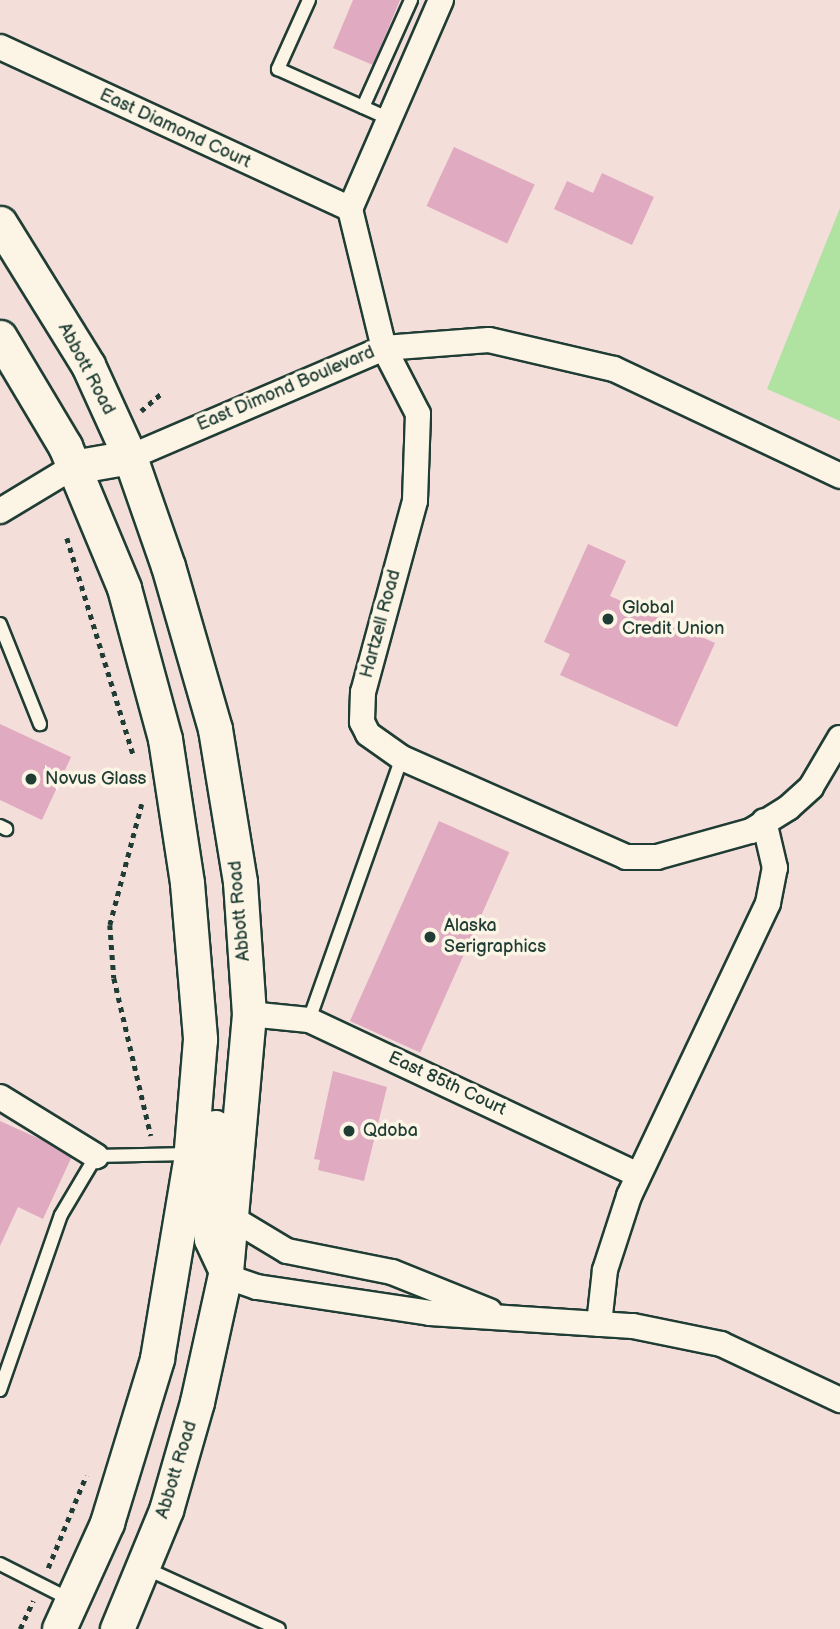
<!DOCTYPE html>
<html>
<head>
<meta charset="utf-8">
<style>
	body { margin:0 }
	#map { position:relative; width:840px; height:1629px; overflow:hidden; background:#f4deda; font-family:"Balsamiq Sans",sans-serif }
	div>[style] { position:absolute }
	.green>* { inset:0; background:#b0e2a2 }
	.building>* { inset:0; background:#e0aac1; transform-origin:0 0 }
	.path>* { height:4.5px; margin-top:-2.25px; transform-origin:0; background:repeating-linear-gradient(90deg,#1f3d34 0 5px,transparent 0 10px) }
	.roads { filter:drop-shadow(2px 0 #1f3d34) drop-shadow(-2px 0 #1f3d34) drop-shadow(0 2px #1f3d34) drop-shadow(0 -2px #1f3d34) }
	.lane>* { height:12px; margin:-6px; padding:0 6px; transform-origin:6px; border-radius:6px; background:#fcf5e5 }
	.street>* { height:24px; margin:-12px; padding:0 12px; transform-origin:12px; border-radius:12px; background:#fcf5e5 }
	.secondary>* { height:33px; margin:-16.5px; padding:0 16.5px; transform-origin:16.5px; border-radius:16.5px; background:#fcf5e5 }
	.dots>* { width:19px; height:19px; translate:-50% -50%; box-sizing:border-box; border:4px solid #fcf5e5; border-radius:50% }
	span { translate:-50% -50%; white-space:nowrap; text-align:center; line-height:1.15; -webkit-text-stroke:7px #fcf5e5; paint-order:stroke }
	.street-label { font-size:18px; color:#1f3d34 }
	.poi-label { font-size:18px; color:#1f3d34 }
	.left { translate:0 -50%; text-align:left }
</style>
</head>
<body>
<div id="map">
	<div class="green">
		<div style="clip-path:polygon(840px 208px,840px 421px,767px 389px)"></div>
	</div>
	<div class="building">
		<div style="clip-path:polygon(353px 0,400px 0,373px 65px,333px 48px)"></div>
		<div style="left:454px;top:147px;width:89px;height:65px;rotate:25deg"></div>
		<div style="clip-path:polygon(602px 173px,654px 197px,632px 245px,554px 209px,567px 181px,593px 193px)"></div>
		<div style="clip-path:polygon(588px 544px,626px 561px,610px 596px,715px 643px,677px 727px,560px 675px,570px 654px,544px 642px)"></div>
		<div style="clip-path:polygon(0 724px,71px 757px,42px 820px,0 800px)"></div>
		<div style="left:439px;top:821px;width:77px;height:219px;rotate:24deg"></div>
		<div style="clip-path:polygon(333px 1071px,387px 1087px,364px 1181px,318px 1170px,320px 1160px,314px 1159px)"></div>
		<div style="clip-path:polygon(0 1121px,73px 1154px,43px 1219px,18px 1207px,0 1246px)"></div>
	</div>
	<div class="path">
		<div style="left:141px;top:411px;width:28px;rotate:-41deg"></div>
		<div style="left:67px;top:538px;width:229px;rotate:73deg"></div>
		<div style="left:142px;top:804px;width:125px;rotate:104.8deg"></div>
		<div style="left:110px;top:925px;width:53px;rotate:85.7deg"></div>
		<div style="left:114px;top:978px;width:162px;rotate:76.8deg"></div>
		<div style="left:48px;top:1568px;width:100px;rotate:-67.6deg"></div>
		<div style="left:20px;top:1629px;width:31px;rotate:-65deg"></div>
	</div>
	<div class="roads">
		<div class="lane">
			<div style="left:309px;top:0;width:76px;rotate:114.2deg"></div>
			<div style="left:278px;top:69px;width:123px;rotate:24.1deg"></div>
			<div style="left:363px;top:107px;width:117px;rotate:-65.8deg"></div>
			<div style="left:0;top:624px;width:108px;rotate:68.2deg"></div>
			<div style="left:0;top:826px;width:7px;rotate:27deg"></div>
			<div style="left:309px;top:1020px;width:278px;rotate:-70.5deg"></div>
			<div style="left:0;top:1390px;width:185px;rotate:-70.8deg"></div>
			<div style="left:61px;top:1215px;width:69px;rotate:-59.3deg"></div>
			<div style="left:96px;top:1156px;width:93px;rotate:-1.2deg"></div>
			<div style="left:0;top:1564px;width:80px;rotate:26.9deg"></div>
			<div style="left:145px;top:1568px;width:147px;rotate:24.5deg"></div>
		</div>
		<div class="street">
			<div style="left:441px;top:0;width:228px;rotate:113.5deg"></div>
			<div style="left:350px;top:209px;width:143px;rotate:76.3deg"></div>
			<div style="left:384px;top:348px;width:74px;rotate:62.7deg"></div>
			<div style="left:418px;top:414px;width:87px;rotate:92deg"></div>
			<div style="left:415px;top:501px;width:198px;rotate:105.2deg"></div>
			<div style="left:363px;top:692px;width:30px;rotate:92deg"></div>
			<div style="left:362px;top:722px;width:13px;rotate:63deg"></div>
			<div style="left:368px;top:734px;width:42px;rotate:35.2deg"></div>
			<div style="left:402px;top:758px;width:245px;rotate:23.8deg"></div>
			<div style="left:626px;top:857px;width:31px"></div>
			<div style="left:657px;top:857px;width:98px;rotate:-15.5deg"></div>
			<div style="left:751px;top:831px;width:44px;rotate:-31.9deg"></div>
			<div style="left:788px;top:808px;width:31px;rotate:-42deg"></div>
			<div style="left:811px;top:787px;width:57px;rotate:-59.4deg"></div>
			<div style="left:0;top:47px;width:386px;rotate:24.8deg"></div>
			<div style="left:130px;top:457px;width:276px;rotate:-23.2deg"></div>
			<div style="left:384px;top:348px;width:105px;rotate:-4.4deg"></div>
			<div style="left:489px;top:340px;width:128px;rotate:13.1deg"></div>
			<div style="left:614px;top:369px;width:250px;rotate:25.3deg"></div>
			<div style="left:0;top:511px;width:85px;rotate:-31.1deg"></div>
			<div style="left:249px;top:1014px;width:60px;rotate:5.7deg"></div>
			<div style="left:309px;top:1020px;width:364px;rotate:25.2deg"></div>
			<div style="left:0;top:1097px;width:113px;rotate:31.6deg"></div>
			<div style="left:232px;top:1218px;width:64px;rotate:31deg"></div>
			<div style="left:287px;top:1251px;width:107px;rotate:11.3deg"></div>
			<div style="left:392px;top:1272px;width:105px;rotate:21.9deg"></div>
			<div style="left:225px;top:1276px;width:34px;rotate:19deg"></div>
			<div style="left:257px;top:1287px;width:175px;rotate:8.5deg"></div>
			<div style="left:430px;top:1313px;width:203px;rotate:3.7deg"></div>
			<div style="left:633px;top:1326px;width:90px;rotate:11.6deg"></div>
			<div style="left:721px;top:1344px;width:132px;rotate:25.2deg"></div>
			<div style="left:599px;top:1324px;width:54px;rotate:-83.7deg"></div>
			<div style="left:605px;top:1270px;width:78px;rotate:-72deg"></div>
			<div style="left:629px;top:1196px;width:324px;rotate:-64.6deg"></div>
			<div style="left:768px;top:903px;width:36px;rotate:-79deg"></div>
			<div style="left:775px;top:868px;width:48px;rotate:-103.2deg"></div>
		</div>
		<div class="secondary">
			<div style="left:0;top:223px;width:167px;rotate:58.2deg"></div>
			<div style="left:88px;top:365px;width:101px;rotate:65.5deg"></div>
			<div style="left:130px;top:457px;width:115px;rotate:70.8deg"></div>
			<div style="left:168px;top:566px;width:170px;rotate:73.9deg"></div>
			<div style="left:215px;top:729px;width:155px;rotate:80.7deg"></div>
			<div style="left:240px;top:882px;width:132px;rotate:86.1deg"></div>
			<div style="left:249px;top:1014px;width:257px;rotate:95.1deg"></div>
			<div style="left:226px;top:1270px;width:135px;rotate:102.4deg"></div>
			<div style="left:197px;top:1402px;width:112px;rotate:106deg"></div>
			<div style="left:166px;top:1510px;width:129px;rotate:112.4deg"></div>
			<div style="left:0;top:337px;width:127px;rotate:59.2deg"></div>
			<div style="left:65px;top:446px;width:154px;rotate:67.4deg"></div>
			<div style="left:124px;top:588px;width:156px;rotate:74.8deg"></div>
			<div style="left:165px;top:739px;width:146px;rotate:81.3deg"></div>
			<div style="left:187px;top:883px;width:157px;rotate:85.2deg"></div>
			<div style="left:200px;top:1039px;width:122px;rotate:94.7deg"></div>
			<div style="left:190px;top:1161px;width:201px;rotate:99.5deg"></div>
			<div style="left:157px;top:1359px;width:171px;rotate:107deg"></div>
			<div style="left:107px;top:1523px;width:116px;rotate:114.4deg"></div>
			<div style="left:73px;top:467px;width:58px;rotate:-10deg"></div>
			<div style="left:215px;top:1127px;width:84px;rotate:95.4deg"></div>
			<div style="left:207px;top:1211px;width:28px;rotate:82deg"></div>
			<div style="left:211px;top:1239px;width:29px;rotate:65deg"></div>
		</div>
	</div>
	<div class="dots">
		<div style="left:608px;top:619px;background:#1f3d34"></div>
		<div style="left:31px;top:779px;background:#1f3d34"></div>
		<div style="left:430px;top:937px;background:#1f3d34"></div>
		<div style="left:349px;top:1131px;background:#1f3d34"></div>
	</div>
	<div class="street-label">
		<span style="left:175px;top:129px;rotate:25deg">East Diamond Court</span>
		<span style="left:86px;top:369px;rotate:62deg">Abbott Road</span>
		<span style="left:286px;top:389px;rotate:-23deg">East Dimond Boulevard</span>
		<span style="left:381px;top:624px;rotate:-75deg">Hartzell Road</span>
		<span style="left:240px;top:911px;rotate:-95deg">Abbott Road</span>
		<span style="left:447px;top:1084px;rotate:25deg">East 85th Court</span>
		<span style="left:177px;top:1470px;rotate:-73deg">Abbott Road</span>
	</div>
	<div class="poi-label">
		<span class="left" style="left:622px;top:619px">Global<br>Credit Union</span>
		<span class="left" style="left:45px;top:779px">Novus Glass</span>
		<span class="left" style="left:444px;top:937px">Alaska<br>Serigraphics</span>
		<span class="left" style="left:363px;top:1131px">Qdoba</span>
	</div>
</div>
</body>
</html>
